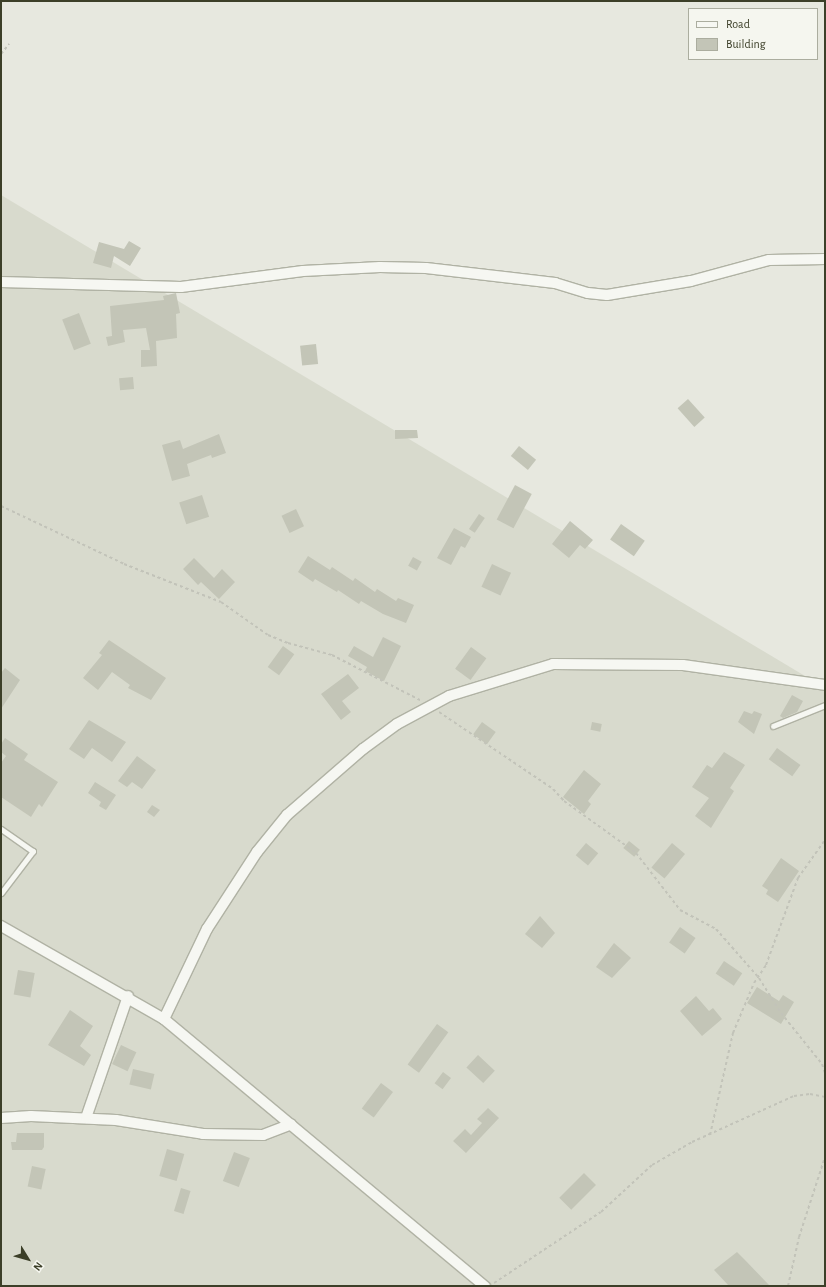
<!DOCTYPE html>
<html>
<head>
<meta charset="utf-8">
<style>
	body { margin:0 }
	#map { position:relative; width:826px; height:1287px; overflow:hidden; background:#e7e8df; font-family:"Alegreya Sans",sans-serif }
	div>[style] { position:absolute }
	.built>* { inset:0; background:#d8dacd }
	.building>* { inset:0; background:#c3c5b7; transform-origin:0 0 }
	.path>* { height:2px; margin-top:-1px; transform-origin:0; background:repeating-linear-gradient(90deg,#c2c3b9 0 3px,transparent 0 6px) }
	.roads { filter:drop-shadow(1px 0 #b0b2a4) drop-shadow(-1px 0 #b0b2a4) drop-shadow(0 1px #b0b2a4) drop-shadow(0 -1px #b0b2a4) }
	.lane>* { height:5px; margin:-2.5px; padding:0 2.5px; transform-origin:2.5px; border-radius:2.5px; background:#f6f7f2 }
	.street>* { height:10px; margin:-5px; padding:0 5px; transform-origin:5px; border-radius:5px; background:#f6f7f2 }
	span { translate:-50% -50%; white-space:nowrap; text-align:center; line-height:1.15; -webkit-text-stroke:3.5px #f5f6ef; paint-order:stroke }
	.frame { position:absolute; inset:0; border:2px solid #3c3f28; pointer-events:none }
	.legend { position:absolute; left:688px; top:8px; width:130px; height:52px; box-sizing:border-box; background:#f5f6ef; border:1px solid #abad9f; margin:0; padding:5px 7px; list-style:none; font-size:12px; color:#3c3f28 }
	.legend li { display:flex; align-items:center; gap:8px; height:20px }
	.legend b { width:20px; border:1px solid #abad9f }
	.north { position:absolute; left:8px; top:1239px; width:40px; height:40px; -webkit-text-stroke:3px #f5f6ef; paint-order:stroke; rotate:127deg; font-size:11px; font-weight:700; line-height:16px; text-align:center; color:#3c3f28 }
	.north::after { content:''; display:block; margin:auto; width:14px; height:18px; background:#3c3f28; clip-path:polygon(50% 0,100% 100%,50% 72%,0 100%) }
</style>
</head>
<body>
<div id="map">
	<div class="built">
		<div style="clip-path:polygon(1px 195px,825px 688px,825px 1286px,1px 1286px)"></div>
	</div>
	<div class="building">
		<div style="clip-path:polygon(129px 241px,141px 248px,130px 266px,114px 256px,111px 268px,93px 263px,99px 242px,124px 249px)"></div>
		<div style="clip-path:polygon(176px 293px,180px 313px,176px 314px,177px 338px,156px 341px,157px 366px,141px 367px,141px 350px,150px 350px,146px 328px,123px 330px,125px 342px,108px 346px,106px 337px,112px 336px,110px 306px,164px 300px,163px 296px)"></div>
		<div style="left:79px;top:313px;width:33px;height:18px;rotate:69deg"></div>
		<div style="left:316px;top:344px;width:20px;height:16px;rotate:84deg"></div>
		<div style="left:133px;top:377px;width:12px;height:14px;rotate:85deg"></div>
		<div style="left:688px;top:399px;width:25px;height:14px;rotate:48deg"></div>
		<div style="clip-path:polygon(395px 430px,417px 430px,418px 438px,395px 439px)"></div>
		<div style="clip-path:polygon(219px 434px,226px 453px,212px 458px,211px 455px,187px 464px,190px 476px,172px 481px,162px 445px,180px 440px,183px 449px)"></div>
		<div style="left:519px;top:446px;width:22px;height:13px;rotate:39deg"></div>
		<div style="left:515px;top:485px;width:19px;height:39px;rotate:28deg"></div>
		<div style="left:202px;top:495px;width:23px;height:24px;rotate:72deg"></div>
		<div style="left:296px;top:509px;width:19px;height:16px;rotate:65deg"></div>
		<div style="left:479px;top:514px;width:7px;height:18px;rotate:34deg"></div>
		<div style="clip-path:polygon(570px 521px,593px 540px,585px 549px,580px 545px,569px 558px,552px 544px)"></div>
		<div style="left:621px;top:524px;width:29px;height:19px;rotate:35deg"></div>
		<div style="clip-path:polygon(454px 528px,471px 537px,465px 548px,461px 546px,451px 565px,437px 558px)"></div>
		<div style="clip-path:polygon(308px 556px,330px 570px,332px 567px,353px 581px,355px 578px,375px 592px,377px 589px,396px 601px,398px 598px,414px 605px,406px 623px,383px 614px,361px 601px,359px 604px,338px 590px,337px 592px,315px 579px,313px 582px,298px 572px)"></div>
		<div style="left:413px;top:557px;width:10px;height:10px;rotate:29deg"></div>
		<div style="clip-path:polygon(194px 558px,214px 578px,222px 569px,235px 582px,219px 599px,201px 582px,198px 585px,183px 569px)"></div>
		<div style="left:492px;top:564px;width:21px;height:25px;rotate:25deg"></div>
		<div style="clip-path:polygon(383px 637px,401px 646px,384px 681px,365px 671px,367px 667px,348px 656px,354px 646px,373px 657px)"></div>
		<div style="clip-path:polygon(109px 640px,166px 678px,151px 700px,128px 688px,130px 685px,112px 672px,98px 690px,83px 678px,102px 655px,99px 653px)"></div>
		<div style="left:283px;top:646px;width:14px;height:26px;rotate:36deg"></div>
		<div style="left:471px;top:647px;width:19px;height:27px;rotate:36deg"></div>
		<div style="clip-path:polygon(5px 668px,20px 680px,1px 709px,1px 673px)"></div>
		<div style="clip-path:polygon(348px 674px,359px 688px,342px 701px,351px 712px,341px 720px,321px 694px)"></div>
		<div style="clip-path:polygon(792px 695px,803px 701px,797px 712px,783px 718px,780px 716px)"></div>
		<div style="clip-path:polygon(744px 711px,752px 714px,754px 711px,762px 714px,754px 734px,738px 722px)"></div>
		<div style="clip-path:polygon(89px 720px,126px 742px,112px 762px,92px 748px,84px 759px,69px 749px)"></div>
		<div style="left:482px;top:722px;width:17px;height:15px;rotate:36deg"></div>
		<div style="left:592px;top:722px;width:10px;height:8px;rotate:11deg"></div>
		<div style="clip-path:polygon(5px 738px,28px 754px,24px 760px,58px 782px,42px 807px,39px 804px,31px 817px,1px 797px,1px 763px,6px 756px,1px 752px,1px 744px)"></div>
		<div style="left:777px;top:748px;width:29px;height:14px;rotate:36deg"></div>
		<div style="clip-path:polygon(724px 752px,745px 765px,730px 788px,734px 791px,711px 828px,695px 816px,709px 798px,692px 787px,707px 765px,712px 768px)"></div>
		<div style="clip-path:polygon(137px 756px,156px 770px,142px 789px,132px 782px,127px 787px,118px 781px)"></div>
		<div style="clip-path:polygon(584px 770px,601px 784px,588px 801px,591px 804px,584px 814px,563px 797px)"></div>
		<div style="clip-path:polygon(95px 782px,116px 795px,106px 810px,99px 806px,101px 802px,88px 793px)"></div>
		<div style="clip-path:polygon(152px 805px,160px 810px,154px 817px,147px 812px)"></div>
		<div style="left:629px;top:841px;width:14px;height:9px;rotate:39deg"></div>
		<div style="left:586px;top:843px;width:16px;height:16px;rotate:40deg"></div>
		<div style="left:672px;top:843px;width:17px;height:32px;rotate:40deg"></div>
		<div style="clip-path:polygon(781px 858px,799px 871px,778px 902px,766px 894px,768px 890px,762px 886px)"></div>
		<div style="clip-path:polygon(540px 916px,555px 933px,542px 948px,525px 934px)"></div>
		<div style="left:680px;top:927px;width:19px;height:19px;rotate:35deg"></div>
		<div style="clip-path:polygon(614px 943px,631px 958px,612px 978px,596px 967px)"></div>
		<div style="left:724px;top:961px;width:22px;height:15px;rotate:34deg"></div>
		<div style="left:18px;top:970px;width:17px;height:25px;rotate:10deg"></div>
		<div style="clip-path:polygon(757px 987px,779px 1001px,783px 995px,794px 1002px,781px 1024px,747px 1003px)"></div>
		<div style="clip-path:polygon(696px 996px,709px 1011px,713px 1008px,722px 1019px,702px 1036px,680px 1011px)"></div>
		<div style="clip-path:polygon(70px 1010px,93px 1026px,80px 1046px,91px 1055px,84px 1066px,48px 1045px)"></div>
		<div style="left:437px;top:1024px;width:14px;height:50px;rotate:36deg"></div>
		<div style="left:121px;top:1045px;width:17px;height:21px;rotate:25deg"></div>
		<div style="left:478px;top:1055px;width:23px;height:17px;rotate:43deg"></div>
		<div style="left:133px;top:1069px;width:22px;height:16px;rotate:13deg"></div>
		<div style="left:443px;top:1072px;width:10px;height:14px;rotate:37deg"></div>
		<div style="left:381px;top:1083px;width:15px;height:32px;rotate:37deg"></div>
		<div style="clip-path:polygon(488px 1108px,499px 1118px,466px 1153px,453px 1141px,465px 1129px,471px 1135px,482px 1123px,477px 1119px)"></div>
		<div style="clip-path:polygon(17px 1133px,44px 1133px,44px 1147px,42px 1150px,12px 1150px,11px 1142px,16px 1142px)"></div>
		<div style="left:167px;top:1149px;width:18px;height:28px;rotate:16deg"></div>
		<div style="left:234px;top:1152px;width:17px;height:31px;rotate:21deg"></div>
		<div style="left:32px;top:1166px;width:14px;height:21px;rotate:12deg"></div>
		<div style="left:584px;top:1173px;width:17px;height:35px;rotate:45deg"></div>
		<div style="left:181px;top:1188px;width:10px;height:24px;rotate:17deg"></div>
		<div style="clip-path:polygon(737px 1252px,744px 1259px,770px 1286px,729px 1286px,714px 1270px)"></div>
	</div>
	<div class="path">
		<div style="left:1px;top:54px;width:13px;rotate:-51deg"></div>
		<div style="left:1px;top:506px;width:136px;rotate:25.2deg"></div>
		<div style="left:124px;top:564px;width:104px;rotate:21.4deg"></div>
		<div style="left:221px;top:602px;width:57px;rotate:35.1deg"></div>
		<div style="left:268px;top:635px;width:22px;rotate:22deg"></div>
		<div style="left:288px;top:643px;width:46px;rotate:15.3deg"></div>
		<div style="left:332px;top:655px;width:99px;rotate:27.1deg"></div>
		<div style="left:439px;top:712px;width:138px;rotate:34deg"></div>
		<div style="left:553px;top:789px;width:16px;rotate:47deg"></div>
		<div style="left:564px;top:801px;width:89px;rotate:35.8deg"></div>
		<div style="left:636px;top:853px;width:72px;rotate:52.3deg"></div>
		<div style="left:680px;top:910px;width:41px;rotate:27.8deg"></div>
		<div style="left:716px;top:929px;width:65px;rotate:48.7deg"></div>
		<div style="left:759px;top:978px;width:41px;rotate:57.8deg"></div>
		<div style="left:781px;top:1013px;width:65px;rotate:51.2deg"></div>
		<div style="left:822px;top:1064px;width:9px;rotate:72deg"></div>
		<div style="left:710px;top:1135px;width:105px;rotate:-77.3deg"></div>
		<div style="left:733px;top:1033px;width:54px;rotate:-67.2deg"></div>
		<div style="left:754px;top:983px;width:22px;rotate:-56deg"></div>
		<div style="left:766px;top:965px;width:93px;rotate:-69.8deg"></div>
		<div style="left:798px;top:878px;width:47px;rotate:-54.6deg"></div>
		<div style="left:494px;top:1283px;width:128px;rotate:-33.6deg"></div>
		<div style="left:601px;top:1212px;width:69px;rotate:-42.7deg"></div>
		<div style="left:652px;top:1165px;width:46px;rotate:-29.9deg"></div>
		<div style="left:692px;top:1142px;width:112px;rotate:-24.3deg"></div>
		<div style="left:794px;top:1096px;width:16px;rotate:-7deg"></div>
		<div style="left:810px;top:1094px;width:15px;rotate:11deg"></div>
		<div style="left:788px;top:1286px;width:50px;rotate:-77.3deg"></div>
		<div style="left:799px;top:1237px;width:84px;rotate:-72deg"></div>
	</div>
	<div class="roads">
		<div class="lane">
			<div style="left:773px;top:726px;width:56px;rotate:-22deg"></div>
			<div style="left:1px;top:829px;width:39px;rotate:35deg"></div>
			<div style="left:33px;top:851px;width:53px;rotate:127.3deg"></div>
		</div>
		<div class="street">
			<div style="left:1px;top:282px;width:180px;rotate:1.6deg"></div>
			<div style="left:181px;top:287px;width:123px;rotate:-7.5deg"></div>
			<div style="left:303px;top:271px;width:77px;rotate:-3deg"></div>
			<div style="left:380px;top:267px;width:46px;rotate:1.2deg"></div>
			<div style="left:426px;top:268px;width:130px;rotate:6.6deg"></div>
			<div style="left:555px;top:283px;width:34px;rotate:17deg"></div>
			<div style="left:588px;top:293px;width:19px;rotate:6deg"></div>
			<div style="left:607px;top:295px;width:85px;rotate:-9.5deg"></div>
			<div style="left:691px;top:281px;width:81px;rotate:-15.1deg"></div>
			<div style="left:769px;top:260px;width:56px;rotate:-1deg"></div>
			<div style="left:1px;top:926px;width:188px;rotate:29.7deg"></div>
			<div style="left:164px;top:1019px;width:418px;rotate:39.8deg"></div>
			<div style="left:164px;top:1019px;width:100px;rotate:-64.5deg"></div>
			<div style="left:207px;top:929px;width:92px;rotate:-57deg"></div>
			<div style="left:257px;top:852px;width:48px;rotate:-51deg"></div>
			<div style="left:287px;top:815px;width:101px;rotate:-41deg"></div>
			<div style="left:363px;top:749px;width:42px;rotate:-36.3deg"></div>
			<div style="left:397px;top:724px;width:59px;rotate:-28.3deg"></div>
			<div style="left:449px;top:696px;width:109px;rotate:-17.1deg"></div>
			<div style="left:553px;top:664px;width:130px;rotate:0.4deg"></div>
			<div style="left:683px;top:665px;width:143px;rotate:8deg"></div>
			<div style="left:1px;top:1118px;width:30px;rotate:-4deg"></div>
			<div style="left:31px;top:1116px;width:85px;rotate:2.7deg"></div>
			<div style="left:116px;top:1120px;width:88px;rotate:9.1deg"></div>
			<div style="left:203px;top:1134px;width:60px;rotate:1deg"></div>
			<div style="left:263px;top:1135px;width:30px;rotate:-21deg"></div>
			<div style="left:86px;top:1118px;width:129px;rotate:-71deg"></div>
		</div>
	</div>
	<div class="frame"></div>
	<ul class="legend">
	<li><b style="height:5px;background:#f6f7f2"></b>Road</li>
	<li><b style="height:11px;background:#c3c5b7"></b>Building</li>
	</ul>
	<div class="north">N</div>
</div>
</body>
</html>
